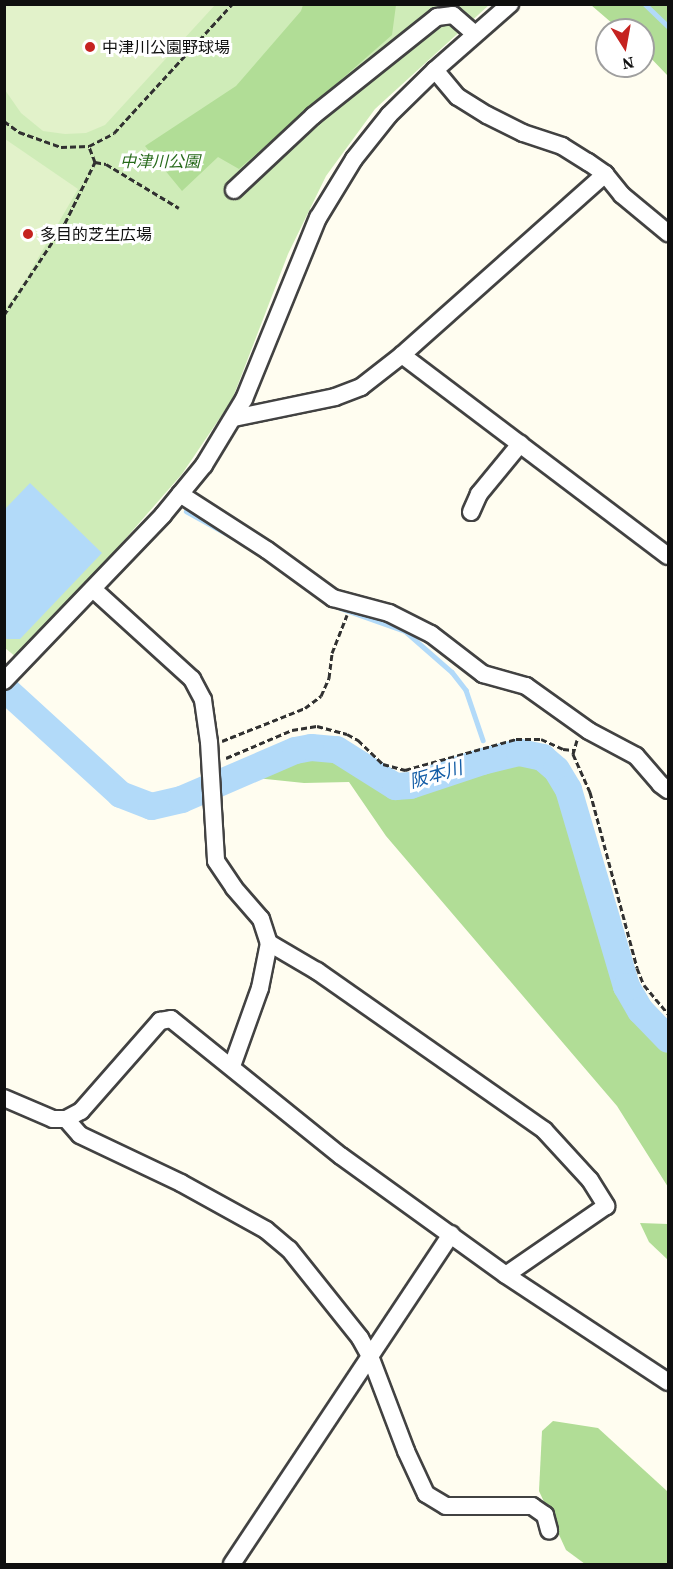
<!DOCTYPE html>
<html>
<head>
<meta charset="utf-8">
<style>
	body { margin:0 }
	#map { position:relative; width:673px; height:1569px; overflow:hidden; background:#fffdf0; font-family:"Source Serif 4","Noto Sans JP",serif }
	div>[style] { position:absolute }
	.green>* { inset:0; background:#cfecb8 }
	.forest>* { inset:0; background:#b1dd96 }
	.pitch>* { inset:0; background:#e2f2ca }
	.water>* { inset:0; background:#b2daf9 }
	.stream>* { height:4.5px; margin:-2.25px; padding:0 2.25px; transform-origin:2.25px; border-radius:2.25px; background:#b2daf9 }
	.river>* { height:27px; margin:-13.5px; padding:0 13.5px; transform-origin:13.5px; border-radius:13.5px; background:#b2daf9 }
	.path>* { height:3px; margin-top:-1.5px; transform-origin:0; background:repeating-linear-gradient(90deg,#313131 0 6px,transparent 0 9px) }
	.roads { filter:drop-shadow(2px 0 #424242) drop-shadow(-2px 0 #424242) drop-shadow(0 2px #424242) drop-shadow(0 -2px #424242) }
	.minor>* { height:16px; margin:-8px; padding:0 8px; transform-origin:8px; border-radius:8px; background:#fff }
	.dots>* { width:16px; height:16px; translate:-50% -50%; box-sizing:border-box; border:3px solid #fff; border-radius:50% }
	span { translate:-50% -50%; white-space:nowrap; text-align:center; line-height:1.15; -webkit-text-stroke:6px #fff; paint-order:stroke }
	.poi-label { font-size:16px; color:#0f0f0f }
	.left { translate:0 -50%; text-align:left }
	.park-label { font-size:16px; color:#276a1b; font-style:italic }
	.water-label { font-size:18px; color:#125ca6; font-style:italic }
	.frame { position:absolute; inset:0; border:6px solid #0f0f0f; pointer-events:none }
	.north { position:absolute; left:595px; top:18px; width:60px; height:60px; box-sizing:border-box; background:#fff; border:2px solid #9f9f9f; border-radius:50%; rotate:169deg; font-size:16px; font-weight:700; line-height:24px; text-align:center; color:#0f0f0f }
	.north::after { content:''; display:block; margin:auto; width:21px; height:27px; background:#c52320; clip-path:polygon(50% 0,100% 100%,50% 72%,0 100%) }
</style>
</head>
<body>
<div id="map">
	<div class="green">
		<div style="clip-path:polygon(5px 5px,489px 5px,375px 109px,326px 176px,288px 254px,232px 400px,182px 474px,113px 553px,16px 657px,5px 648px)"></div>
	</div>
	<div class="forest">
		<div style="clip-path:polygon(303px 5px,396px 5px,392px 35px,239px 169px,218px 157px,182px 191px,145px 146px,236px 86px,301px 11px)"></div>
		<div style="clip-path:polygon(591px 5px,668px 5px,668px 76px,643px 50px,643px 30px,620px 30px)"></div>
		<div style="clip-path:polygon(337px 755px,392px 793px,473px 771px,524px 762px,563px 786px,621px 988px,634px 1014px,668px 1046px,668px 1187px,617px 1106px,386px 836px,349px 782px,304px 783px,256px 778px,289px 763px)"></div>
		<div style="clip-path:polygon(640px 1223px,668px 1224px,668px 1260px,649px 1242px)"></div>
		<div style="clip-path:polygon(553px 1421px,598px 1428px,667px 1491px,668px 1564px,585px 1564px,566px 1550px,539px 1491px,542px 1431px)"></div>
	</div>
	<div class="pitch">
		<div style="clip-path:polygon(4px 5px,5px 4px,215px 5px,105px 125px,86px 133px,65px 134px,43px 131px,21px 113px,5px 90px)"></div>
		<div style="clip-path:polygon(5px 139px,78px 189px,26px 279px,5px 309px)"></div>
	</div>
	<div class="water">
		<div style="clip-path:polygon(30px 483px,102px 553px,20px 639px,5px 639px,5px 509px)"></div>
	</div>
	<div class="stream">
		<div style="left:645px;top:4px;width:32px;rotate:44deg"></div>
		<div style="left:186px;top:511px;width:51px;rotate:29.1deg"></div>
		<div style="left:340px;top:608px;width:69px;rotate:19.5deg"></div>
		<div style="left:405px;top:631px;width:62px;rotate:41.1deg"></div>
		<div style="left:452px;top:672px;width:23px;rotate:52deg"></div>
		<div style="left:466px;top:690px;width:53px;rotate:71.2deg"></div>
		<div style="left:491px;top:753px;width:5px;rotate:53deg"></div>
	</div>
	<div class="river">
		<div style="left:4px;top:688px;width:157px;rotate:42.4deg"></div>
		<div style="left:120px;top:794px;width:33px;rotate:21deg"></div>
		<div style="left:151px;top:806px;width:31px;rotate:-13deg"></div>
		<div style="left:181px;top:799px;width:124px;rotate:-23.3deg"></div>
		<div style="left:295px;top:750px;width:16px;rotate:-11deg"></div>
		<div style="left:311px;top:747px;width:25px;rotate:5deg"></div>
		<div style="left:336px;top:749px;width:70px;rotate:32.1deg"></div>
		<div style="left:395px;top:786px;width:15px;rotate:-4deg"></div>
		<div style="left:410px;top:785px;width:76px;rotate:-18.4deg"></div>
		<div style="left:482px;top:761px;width:38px;rotate:-14deg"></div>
		<div style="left:519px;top:752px;width:24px;rotate:12deg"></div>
		<div style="left:542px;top:757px;width:18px;rotate:41deg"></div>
		<div style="left:556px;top:769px;width:23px;rotate:59deg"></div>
		<div style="left:568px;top:789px;width:205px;rotate:73.6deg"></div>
		<div style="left:626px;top:986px;width:28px;rotate:60deg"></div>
		<div style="left:640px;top:1010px;width:40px;rotate:46deg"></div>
	</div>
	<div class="path">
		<div style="left:4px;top:121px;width:19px;rotate:36deg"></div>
		<div style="left:19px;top:132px;width:45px;rotate:19.7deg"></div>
		<div style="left:61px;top:147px;width:28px;rotate:-2deg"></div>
		<div style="left:89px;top:146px;width:28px;rotate:-27deg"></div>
		<div style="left:114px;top:133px;width:175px;rotate:-47.5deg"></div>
		<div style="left:95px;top:162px;width:11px;rotate:10deg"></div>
		<div style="left:106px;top:164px;width:85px;rotate:31.1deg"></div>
		<div style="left:4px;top:315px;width:110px;rotate:-56.5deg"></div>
		<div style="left:65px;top:223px;width:68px;rotate:-63.8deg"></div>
		<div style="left:95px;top:162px;width:17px;rotate:-111deg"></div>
		<div style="left:577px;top:740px;width:15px;rotate:106deg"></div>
		<div style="left:573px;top:754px;width:42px;rotate:65.9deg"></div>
		<div style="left:590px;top:792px;width:182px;rotate:75deg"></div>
		<div style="left:637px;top:968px;width:18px;rotate:68deg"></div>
		<div style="left:644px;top:985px;width:38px;rotate:50deg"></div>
		<div style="left:222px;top:741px;width:89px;rotate:-21.7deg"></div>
		<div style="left:305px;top:708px;width:20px;rotate:-37deg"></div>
		<div style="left:321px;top:696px;width:20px;rotate:-66deg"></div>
		<div style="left:329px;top:678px;width:25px;rotate:-83deg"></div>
		<div style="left:332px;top:653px;width:41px;rotate:-68.5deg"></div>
		<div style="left:226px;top:758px;width:72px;rotate:-23deg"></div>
		<div style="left:292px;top:730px;width:25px;rotate:-9deg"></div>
		<div style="left:317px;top:726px;width:31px;rotate:15deg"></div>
		<div style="left:347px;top:734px;width:13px;rotate:29deg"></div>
		<div style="left:358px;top:740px;width:35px;rotate:44deg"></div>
		<div style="left:383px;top:764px;width:23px;rotate:15deg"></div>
		<div style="left:405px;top:770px;width:115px;rotate:-15.6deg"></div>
		<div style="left:516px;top:739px;width:25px"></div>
		<div style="left:541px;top:739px;width:24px;rotate:24deg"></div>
		<div style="left:563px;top:749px;width:10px;rotate:6deg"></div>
	</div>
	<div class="roads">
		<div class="minor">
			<div style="left:435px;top:70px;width:35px;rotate:50deg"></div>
			<div style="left:458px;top:97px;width:34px;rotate:32deg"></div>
			<div style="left:487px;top:115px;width:40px;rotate:26.6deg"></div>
			<div style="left:523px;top:133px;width:41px;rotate:18.4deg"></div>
			<div style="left:562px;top:146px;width:31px;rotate:32deg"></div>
			<div style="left:588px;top:162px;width:21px;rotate:35deg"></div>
			<div style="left:605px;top:174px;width:27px;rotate:51deg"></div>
			<div style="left:622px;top:195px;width:60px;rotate:39.6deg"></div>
			<div style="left:234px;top:190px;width:108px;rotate:-43.1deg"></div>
			<div style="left:313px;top:116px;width:159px;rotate:-38.6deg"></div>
			<div style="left:437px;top:17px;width:16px;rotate:-7deg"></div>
			<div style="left:453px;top:15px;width:29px;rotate:41deg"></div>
			<div style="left:402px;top:355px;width:333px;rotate:37.1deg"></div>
			<div style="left:234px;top:418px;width:103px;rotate:-11.7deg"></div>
			<div style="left:335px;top:397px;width:28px;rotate:-21deg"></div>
			<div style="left:361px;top:387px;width:52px;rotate:-38deg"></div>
			<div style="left:402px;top:355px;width:272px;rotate:-41.7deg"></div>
			<div style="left:180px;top:494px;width:103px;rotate:32.8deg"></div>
			<div style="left:267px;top:550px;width:82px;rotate:36deg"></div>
			<div style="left:333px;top:598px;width:58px;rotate:15deg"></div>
			<div style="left:389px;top:613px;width:47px;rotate:26.6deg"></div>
			<div style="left:431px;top:634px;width:66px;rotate:37.6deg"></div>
			<div style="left:483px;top:674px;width:45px;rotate:15.6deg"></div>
			<div style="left:526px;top:686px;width:77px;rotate:35.5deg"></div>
			<div style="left:589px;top:731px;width:53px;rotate:28deg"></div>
			<div style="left:636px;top:756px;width:37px;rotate:49deg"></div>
			<div style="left:660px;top:784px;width:10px;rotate:37deg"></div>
			<div style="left:471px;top:512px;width:20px;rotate:-66deg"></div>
			<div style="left:479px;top:494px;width:65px;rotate:-50.6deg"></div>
			<div style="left:93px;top:589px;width:134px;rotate:42.3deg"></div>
			<div style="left:192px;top:679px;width:24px;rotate:62deg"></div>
			<div style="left:203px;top:700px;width:42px;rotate:81.9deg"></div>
			<div style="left:209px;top:742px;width:119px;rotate:86.6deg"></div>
			<div style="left:216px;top:861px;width:32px;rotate:56deg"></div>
			<div style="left:234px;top:888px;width:41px;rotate:48.9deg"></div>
			<div style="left:261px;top:919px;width:25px;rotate:72deg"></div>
			<div style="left:269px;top:943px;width:46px;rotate:101.3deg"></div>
			<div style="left:260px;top:988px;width:83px;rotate:109.7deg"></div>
			<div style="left:4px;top:681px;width:230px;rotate:-46.2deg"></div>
			<div style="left:163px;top:515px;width:65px;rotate:-50.6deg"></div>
			<div style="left:204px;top:465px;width:77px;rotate:-58.8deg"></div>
			<div style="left:244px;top:399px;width:196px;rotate:-67.8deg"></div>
			<div style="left:318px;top:218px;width:69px;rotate:-58.6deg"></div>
			<div style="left:354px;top:159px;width:56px;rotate:-51.5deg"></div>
			<div style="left:389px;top:115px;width:64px;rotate:-44.4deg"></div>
			<div style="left:435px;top:70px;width:100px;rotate:-41.3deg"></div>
			<div style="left:269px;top:943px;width:56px;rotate:30.3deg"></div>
			<div style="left:317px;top:971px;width:277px;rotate:35deg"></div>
			<div style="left:544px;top:1130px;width:68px;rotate:47.4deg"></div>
			<div style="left:590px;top:1180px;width:31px;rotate:58deg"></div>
			<div style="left:606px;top:1206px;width:121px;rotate:145.4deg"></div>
			<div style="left:4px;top:1098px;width:53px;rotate:23.2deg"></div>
			<div style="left:53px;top:1119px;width:13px"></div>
			<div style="left:66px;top:1119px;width:17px;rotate:-28deg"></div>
			<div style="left:81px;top:1111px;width:120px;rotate:-48.7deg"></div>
			<div style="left:160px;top:1021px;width:11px;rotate:-10deg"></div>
			<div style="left:171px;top:1019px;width:218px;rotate:38.9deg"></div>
			<div style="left:341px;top:1156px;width:203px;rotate:35.8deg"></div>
			<div style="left:506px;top:1275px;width:194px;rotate:33.4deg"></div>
			<div style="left:66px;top:1119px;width:21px;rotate:49deg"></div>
			<div style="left:80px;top:1135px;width:112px;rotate:25.4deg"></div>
			<div style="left:181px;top:1183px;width:97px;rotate:28.9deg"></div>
			<div style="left:266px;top:1230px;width:30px;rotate:40deg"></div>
			<div style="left:289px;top:1249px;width:114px;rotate:51.4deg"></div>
			<div style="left:360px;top:1338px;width:21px;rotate:61deg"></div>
			<div style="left:370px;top:1356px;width:102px;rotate:69.2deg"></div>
			<div style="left:406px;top:1451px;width:47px;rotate:65.1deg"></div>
			<div style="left:426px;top:1494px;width:23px;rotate:31deg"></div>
			<div style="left:446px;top:1506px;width:86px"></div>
			<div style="left:532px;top:1506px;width:16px;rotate:35deg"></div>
			<div style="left:545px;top:1515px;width:16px;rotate:75deg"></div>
			<div style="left:232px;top:1564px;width:396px;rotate:-56.4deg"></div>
		</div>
	</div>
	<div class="dots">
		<div style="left:90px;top:47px;background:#c52320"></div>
		<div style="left:28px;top:234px;background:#c52320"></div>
	</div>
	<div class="poi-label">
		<span class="left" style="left:102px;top:47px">中津川公園野球場</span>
		<span class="left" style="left:40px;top:234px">多目的芝生広場</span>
	</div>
	<div class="park-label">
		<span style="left:160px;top:161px">中津川公園</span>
	</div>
	<div class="water-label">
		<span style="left:436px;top:775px;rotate:-16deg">阪本川</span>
	</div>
	<div class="frame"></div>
	<div class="north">N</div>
</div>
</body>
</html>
